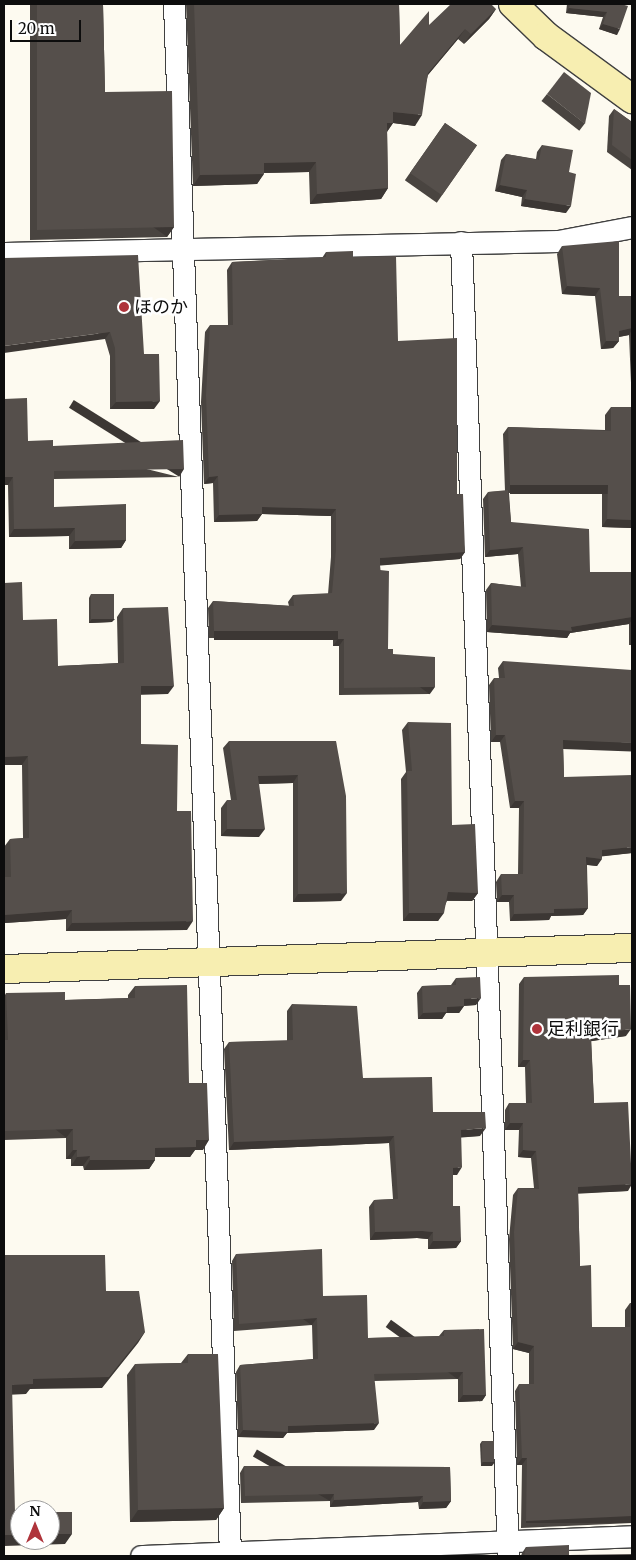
<!DOCTYPE html>
<html>
<head>
<meta charset="utf-8">
<style>
	body { margin:0 }
	#map { position:relative; width:636px; height:1560px; overflow:hidden; background:#fdfaf0; font-family:Merriweather,"Noto Sans JP",serif }
	div>[style] { position:absolute }
	.roads { filter:drop-shadow(1px 0 #404040) drop-shadow(-1px 0 #404040) drop-shadow(0 1px #404040) drop-shadow(0 -1px #404040) }
	.street>* { height:21px; margin:-10.5px; padding:0 10.5px; transform-origin:10.5px; border-radius:10.5px; background:#fff }
	.secondary>* { height:28px; margin:-14px; padding:0 14px; transform-origin:14px; border-radius:14px; background:#f7eeb1 }
	.wall>* { inset:0; background:#494440; transform-origin:0 0 }
	.shaded-wall>* { inset:0; background:#3c3734; transform-origin:0 0 }
	.building>* { inset:0; background:#554f4b; transform-origin:0 0 }
	.dots>* { width:14px; height:14px; translate:-50% -50%; box-sizing:border-box; border:2px solid #fff; border-radius:50% }
	span { translate:-50% -50%; white-space:nowrap; text-align:center; line-height:1.15; -webkit-text-stroke:5px #fff; paint-order:stroke }
	.poi-label { font-size:18px; color:#0d0d0d }
	.left { translate:0 -50%; text-align:left }
	.frame { position:absolute; inset:0; border:5px solid #0d0d0d; pointer-events:none }
	.north { position:absolute; left:10px; top:1500px; width:50px; height:50px; box-sizing:border-box; background:#fff; border:1px solid #9e9e9e; border-radius:50%; rotate:0deg; font-size:14px; font-weight:700; line-height:20px; text-align:center; color:#0d0d0d }
	.north::after { content:''; display:block; margin:auto; width:18px; height:22px; background:#af343b; clip-path:polygon(50% 0,100% 100%,50% 72%,0 100%) }
	.scale { position:absolute; left:10px; top:20px; width:71px; height:22px; box-sizing:border-box; border:2px solid #0d0d0d; border-top:0; padding-left:6px; font-size:15px; line-height:18px; white-space:nowrap; color:#0d0d0d; -webkit-text-stroke:4px #fff; paint-order:stroke }
</style>
</head>
<body>
<div id="map">
	<div class="roads">
		<div class="street">
			<div style="left:174px;top:4px;width:1553px;rotate:87.93deg"></div>
			<div style="left:461px;top:242px;width:1315px;rotate:87.95deg"></div>
			<div style="left:4px;top:253px;width:554px;rotate:-1.24deg"></div>
			<div style="left:558px;top:241px;width:75px;rotate:-10.7deg"></div>
			<div style="left:141px;top:1556px;width:491px;rotate:-2.3deg"></div>
		</div>
		<div class="secondary">
			<div style="left:513px;top:4px;width:46px;rotate:44.1deg"></div>
			<div style="left:546px;top:36px;width:107px;rotate:36.2deg"></div>
			<div style="left:4px;top:969px;width:628px;rotate:-1.92deg"></div>
		</div>
	</div>
	<div class="wall">
		<div style="clip-path:polygon(30px 4px,103px 4px,105px 92px,174px 227px,167px 237px,30px 240px)"></div>
		<div style="clip-path:polygon(186px 4px,399px 4px,400px 45px,429px 25px,496px 9px,489px 19px,464px 44px,458px 39px,428px 75px,415px 126px,393px 123px,387px 132px,388px 188px,381px 199px,310px 204px,309px 172px,264px 173px,257px 184px,193px 186px)"></div>
		<div style="clip-path:polygon(567px 4px,621px 4px,617px 35px,599px 29px,603px 17px,566px 13px)"></div>
		<div style="left:547px;top:94px;width:48px;height:9px;rotate:38deg"></div>
		<div style="clip-path:polygon(614px 109px,632px 122px,632px 170px,607px 152px,609px 116px)"></div>
		<div style="left:445px;top:123px;width:39px;height:70px;rotate:35deg"></div>
		<div style="clip-path:polygon(542px 145px,569px 172px,566px 213px,521px 206px,522px 197px,495px 191px,501px 160px,506px 154px,536px 159px,537px 152px)"></div>
		<div style="clip-path:polygon(562px 246px,619px 296px,632px 296px,632px 528px,602px 527px,602px 493px,509px 493px,511px 522px,590px 572px,632px 572px,632px 645px,629px 645px,629px 624px,570px 633px,567px 638px,487px 632px,486px 590px,491px 583px,521px 587px,518px 554px,485px 557px,483px 499px,488px 492px,505px 491px,503px 434px,508px 427px,605px 430px,605px 415px,611px 407px,632px 407px,629px 335px,619px 337px,619px 341px,613px 348px,601px 349px,595px 296px,562px 294px,557px 254px)"></div>
		<div style="clip-path:polygon(326px 252px,353px 257px,398px 341px,457px 494px,465px 552px,460px 559px,380px 565px,388px 649px,430px 694px,339px 695px,339px 646px,333px 646px,333px 638px,209px 638px,208px 608px,213px 601px,289px 606px,288px 602px,293px 595px,328px 594px,331px 557px,331px 516px,262px 514px,257px 521px,214px 522px,213px 483px,204px 484px,201px 402px,205px 332px,210px 325px,228px 325px,227px 270px,232px 262px,322px 258px)"></div>
		<div style="clip-path:polygon(4px 258px,144px 354px,154px 409px,110px 409px,110px 356px,105px 339px)"></div>
		<div style="clip-path:polygon(4px 399px,28px 441px,53px 446px,179px 477px,54px 479px,54px 507px,126px 540px,121px 548px,69px 549px,69px 536px,9px 537px,8px 485px,4px 485px)"></div>
		<div style="clip-path:polygon(4px 583px,23px 620px,58px 666px,118px 663px,117px 617px,123px 608px,168px 694px,141px 694px,141px 744px,177px 811px,187px 930px,66px 931px,66px 919px,4px 923px,4px 847px,10px 839px,23px 838px,22px 765px,4px 765px)"></div>
		<div style="clip-path:polygon(91px 594px,112px 622px,89px 623px,89px 598px)"></div>
		<div style="clip-path:polygon(503px 661px,632px 750px,563px 747px,564px 777px,632px 853px,602px 856px,597px 866px,587px 865px,588px 908px,583px 915px,551px 916px,549px 920px,510px 921px,509px 902px,497px 902px,496px 882px,501px 874px,518px 874px,519px 808px,510px 808px,500px 742px,491px 742px,489px 685px,494px 678px,499px 678px,498px 668px)"></div>
		<div style="clip-path:polygon(408px 722px,452px 825px,478px 893px,472px 901px,447px 901px,438px 921px,403px 921px,401px 779px,406px 772px,402px 730px)"></div>
		<div style="clip-path:polygon(229px 741px,336px 741px,341px 901px,293px 902px,293px 783px,259px 784px,259px 837px,221px 836px,221px 808px,227px 800px,231px 800px,223px 748px)"></div>
		<div style="clip-path:polygon(524px 977px,619px 985px,626px 1036px,591px 1041px,594px 1103px,628px 1191px,578px 1193px,580px 1266px,592px 1327px,625px 1327px,625px 1310px,630px 1303px,632px 1303px,632px 1523px,521px 1528px,522px 1465px,517px 1465px,515px 1391px,519px 1384px,529px 1384px,529px 1353px,513px 1349px,509px 1239px,513px 1195px,518px 1188px,534px 1188px,531px 1158px,518px 1157px,519px 1130px,505px 1130px,505px 1110px,509px 1103px,526px 1103px,525px 1067px,518px 1067px,519px 984px)"></div>
		<div style="clip-path:polygon(456px 978px,476px 1005px,464px 1006px,459px 1013px,446px 1013px,442px 1019px,418px 1019px,417px 993px,422px 986px,451px 985px)"></div>
		<div style="clip-path:polygon(135px 986px,189px 1083px,203px 1150px,195px 1150px,190px 1157px,155px 1157px,155px 1160px,149px 1169px,84px 1170px,83px 1166px,71px 1166px,71px 1159px,66px 1159px,66px 1138px,4px 1140px,4px 997px,6px 993px,65px 1000px,128px 998px,128px 995px)"></div>
		<div style="clip-path:polygon(292px 1004px,363px 1078px,480px 1136px,461px 1137px,457px 1175px,453px 1175px,453px 1206px,461px 1241px,456px 1248px,428px 1249px,428px 1239px,417px 1238px,370px 1240px,369px 1207px,374px 1200px,393px 1199px,389px 1143px,229px 1150px,224px 1049px,229px 1042px,287px 1041px,287px 1011px)"></div>
		<div style="clip-path:polygon(236px 1254px,323px 1296px,368px 1338px,439px 1336px,444px 1330px,486px 1395px,482px 1401px,458px 1402px,458px 1379px,374px 1381px,374px 1430px,287px 1433px,283px 1438px,238px 1437px,236px 1372px,240px 1365px,313px 1359px,312px 1325px,234px 1331px,232px 1261px)"></div>
		<div style="clip-path:polygon(188px 1354px,224px 1508px,216px 1520px,130px 1522px,127px 1375px,135px 1364px,181px 1363px)"></div>
		<div style="clip-path:polygon(482px 1441px,492px 1466px,481px 1466px,480px 1444px)"></div>
		<div style="clip-path:polygon(244px 1466px,450px 1467px,451px 1501px,446px 1508px,419px 1509px,418px 1502px,330px 1507px,330px 1501px,241px 1503px,240px 1473px)"></div>
		<div style="clip-path:polygon(526px 1547px,569px 1555px,632px 1556px,521px 1556px,522px 1553px)"></div>
	</div>
	<div class="shaded-wall">
		<div style="clip-path:polygon(569px 8px,607px 12px,603px 17px,566px 13px)"></div>
		<div style="clip-path:polygon(496px 9px,489px 19px,464px 44px,471px 34px)"></div>
		<div style="clip-path:polygon(603px 24px,620px 29px,617px 35px,599px 29px)"></div>
		<div style="clip-path:polygon(465px 29px,458px 39px,421px 83px,428px 73px)"></div>
		<div style="clip-path:polygon(393px 112px,422px 115px,415px 126px,386px 122px)"></div>
		<div style="clip-path:polygon(387px 123px,393px 123px,386px 133px)"></div>
		<div style="clip-path:polygon(316px 162px,309px 172px,257px 173px,264px 163px)"></div>
		<div style="clip-path:polygon(264px 174px,257px 184px,193px 186px,200px 175px)"></div>
		<div style="clip-path:polygon(500px 185px,527px 190px,522px 197px,495px 191px)"></div>
		<div style="clip-path:polygon(388px 188px,381px 199px,310px 204px,317px 194px)"></div>
		<div style="clip-path:polygon(525px 199px,571px 206px,566px 213px,521px 206px)"></div>
		<div style="left:174px;top:227px;width:12px;height:137px;rotate:125deg"></div>
		<div style="clip-path:polygon(567px 286px,600px 288px,595px 296px,562px 294px)"></div>
		<div style="clip-path:polygon(632px 328px,632px 330px,629px 335px,613px 338px,619px 331px)"></div>
		<div style="clip-path:polygon(110px 332px,105px 339px,4px 353px,4px 346px)"></div>
		<div style="clip-path:polygon(606px 341px,619px 341px,613px 348px,601px 349px)"></div>
		<div style="clip-path:polygon(160px 401px,154px 409px,110px 409px,116px 402px)"></div>
		<div style="left:184px;top:469px;width:9px;height:130px;rotate:122deg"></div>
		<div style="clip-path:polygon(218px 476px,213px 483px,204px 484px,209px 477px)"></div>
		<div style="clip-path:polygon(4px 477px,13px 477px,8px 485px,4px 485px)"></div>
		<div style="left:510px;top:485px;width:98px;height:9px"></div>
		<div style="clip-path:polygon(262px 507px,336px 509px,331px 516px,262px 514px,257px 521px,214px 522px,219px 515px)"></div>
		<div style="clip-path:polygon(607px 519px,632px 520px,632px 528px,602px 527px)"></div>
		<div style="clip-path:polygon(75px 528px,69px 536px,9px 537px,14px 529px)"></div>
		<div style="clip-path:polygon(126px 540px,121px 548px,69px 549px,75px 541px)"></div>
		<div style="clip-path:polygon(523px 547px,518px 554px,485px 557px,490px 550px)"></div>
		<div style="clip-path:polygon(465px 552px,460px 559px,375px 566px,380px 558px)"></div>
		<div style="clip-path:polygon(632px 617px,632px 620px,629px 624px,570px 633px,567px 638px,487px 632px,492px 625px,571px 627px)"></div>
		<div style="clip-path:polygon(92px 619px,115px 619px,112px 622px,89px 623px)"></div>
		<div style="left:214px;top:631px;width:124px;height:9px"></div>
		<div style="clip-path:polygon(338px 639px,344px 639px,339px 646px,333px 646px)"></div>
		<div style="clip-path:polygon(141px 686px,174px 686px,168px 694px,135px 695px)"></div>
		<div style="left:435px;top:687px;width:9px;height:91px;rotate:126deg"></div>
		<div style="clip-path:polygon(496px 735px,505px 735px,500px 742px,491px 742px)"></div>
		<div style="left:563px;top:740px;width:69px;height:9px;rotate:2deg"></div>
		<div style="clip-path:polygon(28px 756px,22px 765px,4px 765px,4px 757px)"></div>
		<div style="clip-path:polygon(298px 775px,293px 783px,253px 784px,258px 776px)"></div>
		<div style="clip-path:polygon(515px 801px,524px 801px,519px 808px,510px 808px)"></div>
		<div style="clip-path:polygon(227px 829px,265px 829px,259px 837px,221px 836px)"></div>
		<div style="clip-path:polygon(632px 847px,632px 853px,597px 857px,602px 850px)"></div>
		<div style="clip-path:polygon(586px 857px,602px 859px,597px 866px,581px 864px)"></div>
		<div style="clip-path:polygon(448px 892px,478px 893px,472px 901px,443px 900px)"></div>
		<div style="clip-path:polygon(347px 893px,341px 901px,293px 902px,298px 894px)"></div>
		<div style="clip-path:polygon(502px 895px,514px 895px,509px 902px,497px 902px)"></div>
		<div style="clip-path:polygon(588px 908px,583px 915px,551px 916px,549px 920px,510px 921px,514px 914px,554px 909px)"></div>
		<div style="clip-path:polygon(72px 910px,66px 919px,4px 923px,4px 915px)"></div>
		<div style="clip-path:polygon(409px 913px,444px 913px,438px 921px,403px 921px)"></div>
		<div style="clip-path:polygon(193px 921px,187px 930px,66px 931px,72px 923px)"></div>
		<div style="clip-path:polygon(481px 998px,476px 1005px,459px 1006px,464px 999px)"></div>
		<div style="clip-path:polygon(464px 1006px,459px 1013px,446px 1013px,442px 1019px,418px 1019px,423px 1013px,447px 1007px)"></div>
		<div style="clip-path:polygon(631px 1029px,626px 1036px,586px 1042px,591px 1035px)"></div>
		<div style="clip-path:polygon(523px 1060px,530px 1060px,525px 1067px,518px 1067px)"></div>
		<div style="clip-path:polygon(510px 1123px,523px 1123px,519px 1130px,505px 1130px)"></div>
		<div style="clip-path:polygon(486px 1128px,480px 1136px,456px 1138px,461px 1130px)"></div>
		<div style="left:73px;top:1129px;width:11px;height:69px;rotate:128deg"></div>
		<div style="clip-path:polygon(394px 1136px,389px 1143px,229px 1150px,234px 1142px)"></div>
		<div style="clip-path:polygon(196px 1140px,209px 1140px,203px 1150px,195px 1150px,190px 1157px,148px 1157px,155px 1148px)"></div>
		<div style="clip-path:polygon(73px 1150px,77px 1150px,71px 1159px,66px 1159px)"></div>
		<div style="clip-path:polygon(523px 1150px,536px 1151px,531px 1158px,518px 1157px)"></div>
		<div style="clip-path:polygon(90px 1156px,83px 1166px,71px 1166px,77px 1157px)"></div>
		<div style="clip-path:polygon(90px 1160px,155px 1160px,149px 1169px,84px 1170px)"></div>
		<div style="clip-path:polygon(462px 1167px,457px 1175px,448px 1175px,453px 1168px)"></div>
		<div style="clip-path:polygon(632px 1184px,628px 1191px,573px 1194px,578px 1187px)"></div>
		<div style="clip-path:polygon(422px 1231px,433px 1232px,428px 1239px,417px 1238px,370px 1240px,375px 1232px)"></div>
		<div style="clip-path:polygon(433px 1241px,461px 1241px,456px 1248px,428px 1249px)"></div>
		<div style="left:317px;top:1318px;width:9px;height:78px;rotate:126deg"></div>
		<div style="clip-path:polygon(145px 1332px,138px 1343px,102px 1388px,30px 1389px,26px 1394px,5px 1395px,12px 1385px)"></div>
		<div style="clip-path:polygon(518px 1342px,534px 1346px,529px 1353px,513px 1349px)"></div>
		<div style="left:463px;top:1372px;width:9px;height:89px;rotate:126deg"></div>
		<div style="clip-path:polygon(463px 1395px,486px 1395px,482px 1401px,458px 1402px)"></div>
		<div style="clip-path:polygon(379px 1423px,374px 1430px,287px 1433px,283px 1438px,238px 1437px,243px 1430px,288px 1426px)"></div>
		<div style="clip-path:polygon(522px 1458px,527px 1458px,522px 1465px,517px 1465px)"></div>
		<div style="clip-path:polygon(483px 1462px,495px 1462px,492px 1466px,481px 1466px)"></div>
		<div style="left:334px;top:1494px;width:8px;height:89px;rotate:120deg"></div>
		<div style="clip-path:polygon(423px 1496px,418px 1502px,330px 1507px,334px 1500px)"></div>
		<div style="clip-path:polygon(451px 1501px,446px 1508px,419px 1509px,423px 1502px)"></div>
		<div style="clip-path:polygon(224px 1508px,216px 1520px,130px 1522px,138px 1510px)"></div>
		<div style="left:632px;top:1516px;width:7px;height:106px;rotate:90deg"></div>
		<div style="clip-path:polygon(50px 1534px,72px 1534px,65px 1544px,4px 1546px,4px 1535px,20px 1535px,20px 1540px,50px 1540px)"></div>
	</div>
	<div class="building">
		<div style="clip-path:polygon(37px 4px,103px 4px,105px 92px,172px 91px,174px 227px,37px 230px)"></div>
		<div style="clip-path:polygon(194px 4px,399px 4px,400px 45px,429px 11px,429px 25px,451px 4px,491px 4px,496px 9px,471px 34px,465px 29px,428px 73px,422px 115px,393px 112px,393px 123px,387px 123px,388px 188px,317px 194px,316px 162px,264px 163px,264px 174px,200px 175px)"></div>
		<div style="clip-path:polygon(570px 4px,621px 4px,628px 6px,620px 29px,603px 24px,607px 12px,569px 8px)"></div>
		<div style="clip-path:polygon(564px 72px,591px 93px,585px 124px,547px 94px)"></div>
		<div style="clip-path:polygon(614px 109px,632px 122px,632px 160px,612px 145px)"></div>
		<div style="left:445px;top:123px;width:39px;height:61px;rotate:35deg"></div>
		<div style="clip-path:polygon(542px 145px,573px 150px,569px 172px,576px 174px,571px 206px,525px 199px,527px 190px,500px 185px,506px 154px,539px 160px)"></div>
		<div style="clip-path:polygon(619px 241px,619px 296px,632px 296px,632px 328px,619px 331px,619px 341px,606px 341px,600px 288px,567px 286px,562px 246px)"></div>
		<div style="clip-path:polygon(353px 251px,353px 257px,396px 256px,398px 341px,457px 338px,457px 494px,463px 494px,465px 552px,380px 558px,380px 570px,389px 571px,388px 649px,393px 649px,393px 654px,435px 657px,435px 687px,344px 688px,344px 639px,338px 639px,338px 631px,214px 631px,213px 601px,294px 606px,293px 595px,332px 593px,336px 549px,336px 509px,262px 507px,262px 514px,219px 515px,218px 476px,209px 477px,206px 395px,210px 325px,233px 325px,232px 262px,326px 257px,326px 252px)"></div>
		<div style="clip-path:polygon(138px 255px,144px 354px,159px 354px,160px 401px,116px 402px,115px 348px,110px 332px,4px 346px,4px 258px)"></div>
		<div style="clip-path:polygon(27px 398px,28px 441px,53px 440px,53px 446px,183px 440px,184px 469px,54px 471px,54px 507px,126px 504px,126px 540px,75px 541px,75px 528px,14px 529px,13px 477px,4px 477px,4px 399px)"></div>
		<div style="clip-path:polygon(611px 407px,632px 407px,632px 520px,607px 519px,608px 485px,510px 485px,508px 427px,611px 431px)"></div>
		<div style="clip-path:polygon(508px 490px,511px 522px,589px 529px,590px 572px,632px 572px,632px 617px,571px 627px,572px 631px,492px 625px,491px 583px,526px 587px,523px 547px,490px 550px,488px 492px)"></div>
		<div style="clip-path:polygon(22px 582px,23px 620px,57px 619px,58px 666px,124px 663px,123px 608px,168px 607px,174px 686px,141px 686px,141px 744px,178px 745px,177px 811px,191px 811px,193px 921px,72px 923px,72px 910px,4px 915px,4px 877px,11px 877px,10px 839px,29px 838px,28px 756px,4px 757px,4px 583px)"></div>
		<div style="left:91px;top:594px;width:23px;height:25px"></div>
		<div style="clip-path:polygon(503px 661px,632px 670px,632px 743px,563px 740px,564px 777px,632px 775px,632px 847px,602px 850px,602px 859px,586px 857px,588px 908px,554px 909px,554px 913px,514px 914px,514px 895px,502px 895px,501px 874px,523px 874px,524px 801px,515px 801px,505px 735px,496px 735px,494px 678px,505px 678px)"></div>
		<div style="clip-path:polygon(408px 722px,451px 723px,452px 825px,475px 824px,478px 893px,448px 892px,444px 913px,409px 913px,407px 771px,412px 771px)"></div>
		<div style="clip-path:polygon(229px 741px,336px 741px,346px 796px,347px 893px,298px 894px,298px 775px,258px 776px,265px 829px,227px 829px,227px 800px,237px 800px)"></div>
		<div style="clip-path:polygon(619px 975px,619px 985px,630px 985px,631px 1029px,591px 1035px,594px 1103px,628px 1102px,632px 1184px,578px 1187px,580px 1266px,591px 1265px,592px 1327px,630px 1327px,630px 1303px,632px 1303px,632px 1516px,526px 1521px,527px 1458px,522px 1458px,519px 1384px,534px 1384px,534px 1346px,518px 1342px,514px 1232px,518px 1188px,539px 1189px,536px 1151px,523px 1150px,523px 1123px,510px 1123px,509px 1103px,532px 1103px,530px 1060px,523px 1060px,524px 977px)"></div>
		<div style="clip-path:polygon(480px 977px,481px 998px,464px 999px,464px 1006px,447px 1007px,447px 1012px,423px 1013px,422px 986px,456px 985px,456px 978px)"></div>
		<div style="clip-path:polygon(187px 985px,189px 1083px,207px 1083px,209px 1140px,196px 1140px,196px 1147px,155px 1148px,155px 1160px,90px 1160px,90px 1156px,77px 1157px,77px 1150px,73px 1150px,73px 1129px,4px 1131px,4px 1040px,8px 1040px,6px 993px,65px 992px,65px 1000px,135px 998px,135px 986px)"></div>
		<div style="clip-path:polygon(292px 1004px,357px 1006px,363px 1078px,432px 1077px,433px 1112px,485px 1112px,486px 1128px,461px 1130px,462px 1167px,453px 1168px,453px 1206px,460px 1206px,461px 1241px,433px 1241px,433px 1232px,422px 1231px,375px 1232px,374px 1200px,398px 1199px,394px 1136px,234px 1142px,229px 1042px,293px 1040px)"></div>
		<div style="clip-path:polygon(322px 1249px,323px 1296px,367px 1295px,368px 1338px,444px 1336px,444px 1330px,484px 1329px,486px 1395px,463px 1395px,463px 1372px,374px 1374px,379px 1423px,288px 1426px,288px 1432px,243px 1430px,240px 1365px,318px 1359px,317px 1318px,239px 1324px,236px 1254px)"></div>
		<div style="clip-path:polygon(4px 1255px,105px 1255px,106px 1291px,139px 1291px,145px 1332px,109px 1377px,33px 1379px,33px 1384px,12px 1385px,15px 1513px,20px 1513px,20px 1535px,4px 1535px)"></div>
		<div style="clip-path:polygon(188px 1354px,218px 1354px,224px 1508px,138px 1510px,135px 1364px,188px 1363px)"></div>
		<div style="left:482px;top:1441px;width:12px;height:21px"></div>
		<div style="clip-path:polygon(244px 1466px,450px 1467px,451px 1501px,423px 1502px,423px 1496px,334px 1500px,334px 1494px,245px 1496px)"></div>
		<div style="left:72px;top:1512px;width:22px;height:22px;rotate:90deg"></div>
		<div style="clip-path:polygon(569px 1545px,569px 1555px,632px 1554px,632px 1556px,524px 1556px,526px 1547px)"></div>
	</div>
	<div class="dots">
		<div style="left:124px;top:307px;background:#af343b"></div>
		<div style="left:537px;top:1029px;background:#af343b"></div>
	</div>
	<div class="poi-label">
		<span class="left" style="left:134px;top:307px">ほのか</span>
		<span class="left" style="left:547px;top:1029px">足利銀行</span>
	</div>
	<div class="frame"></div>
	<div class="north">N</div>
	<div class="scale">20 m</div>
</div>
</body>
</html>
